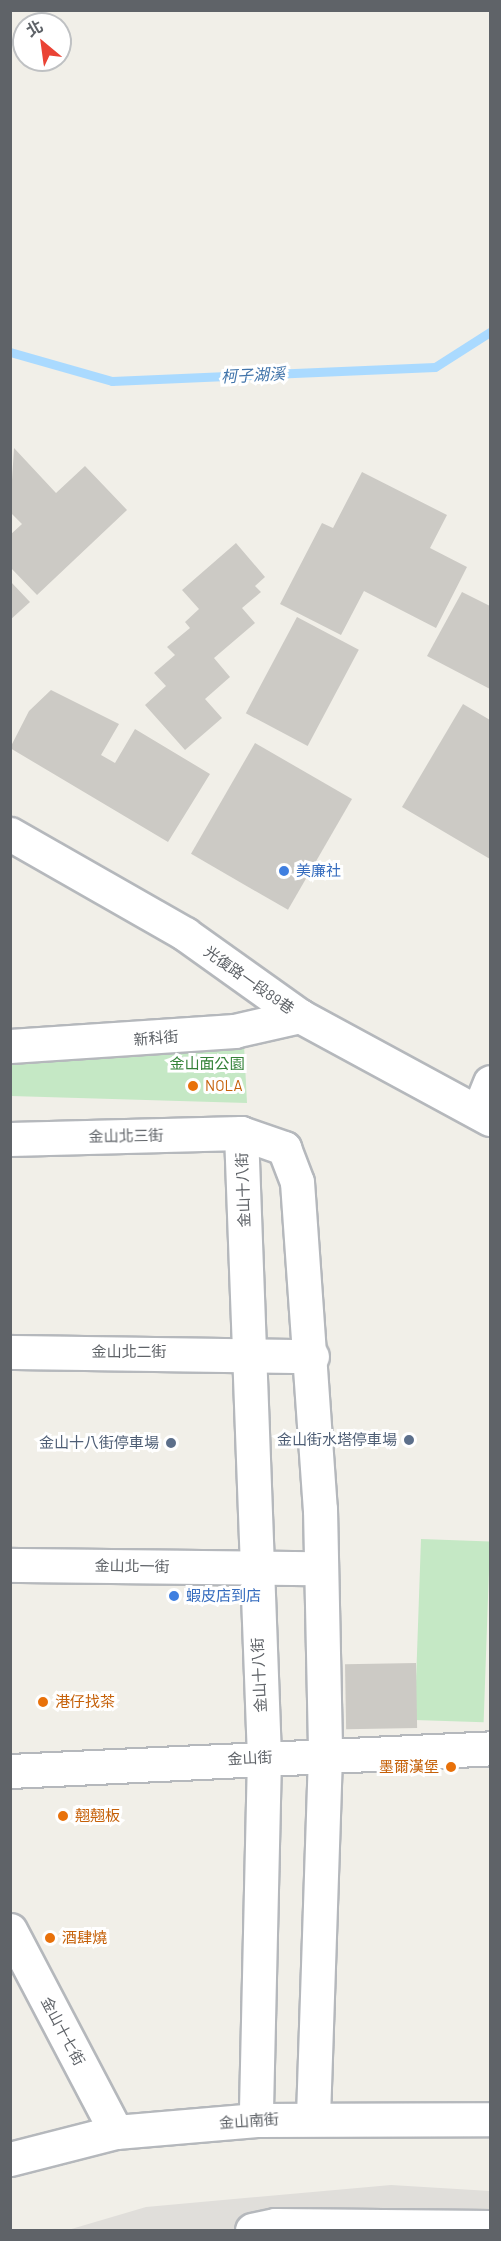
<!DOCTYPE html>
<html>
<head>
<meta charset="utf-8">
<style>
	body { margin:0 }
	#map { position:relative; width:501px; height:2241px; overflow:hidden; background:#f1efe8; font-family:Barlow,"Noto Sans TC",sans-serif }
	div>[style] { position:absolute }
	.industrial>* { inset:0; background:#e0deda }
	.green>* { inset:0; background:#c5e8c5; transform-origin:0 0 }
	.stream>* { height:9px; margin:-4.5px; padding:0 4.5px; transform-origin:4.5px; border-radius:4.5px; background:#aadaff }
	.building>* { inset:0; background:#cccac5; transform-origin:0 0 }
	.roads { filter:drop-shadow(2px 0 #b5b8bc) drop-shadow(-2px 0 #b5b8bc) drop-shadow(0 2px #b5b8bc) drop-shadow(0 -2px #b5b8bc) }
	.minor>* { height:33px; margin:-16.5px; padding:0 16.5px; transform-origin:16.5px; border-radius:16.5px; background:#fff }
	.dots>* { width:16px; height:16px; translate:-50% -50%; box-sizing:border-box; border:3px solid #fff; border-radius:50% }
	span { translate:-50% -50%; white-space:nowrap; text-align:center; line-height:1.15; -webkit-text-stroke:6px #fff; paint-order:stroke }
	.shop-label { font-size:15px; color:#366cbe }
	.left { translate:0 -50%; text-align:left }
	.street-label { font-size:15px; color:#5f6368 }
	.park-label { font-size:15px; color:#348238 }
	.food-label { font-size:15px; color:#c56008 }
	.right { translate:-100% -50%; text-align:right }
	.service-label { font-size:15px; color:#4e5e75 }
	.water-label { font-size:16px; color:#4174aa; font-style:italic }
	.frame { position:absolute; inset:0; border:12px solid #5f6368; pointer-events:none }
	.north { position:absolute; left:12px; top:12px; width:60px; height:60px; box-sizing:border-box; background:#fff; border:2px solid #bfc1c3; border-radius:50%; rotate:331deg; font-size:16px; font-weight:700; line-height:24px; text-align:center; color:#5f6368 }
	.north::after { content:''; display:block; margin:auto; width:21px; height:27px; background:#ea4335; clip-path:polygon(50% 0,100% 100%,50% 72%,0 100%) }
</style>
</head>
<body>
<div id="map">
	<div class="industrial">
		<div style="clip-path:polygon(391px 2185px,490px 2191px,490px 2230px,68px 2230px,146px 2207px)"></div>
	</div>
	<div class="green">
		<div style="clip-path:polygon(243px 1026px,247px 1103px,11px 1096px,11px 1031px)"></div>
		<div style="left:421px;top:1539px;width:69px;height:181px;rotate:2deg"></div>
	</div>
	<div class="stream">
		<div style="left:10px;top:352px;width:106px;rotate:15.9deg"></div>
		<div style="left:112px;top:381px;width:323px;rotate:-2.5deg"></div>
		<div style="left:435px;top:367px;width:65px;rotate:-32.5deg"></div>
	</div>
	<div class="building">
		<div style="clip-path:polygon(14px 448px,56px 493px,85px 466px,127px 510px,37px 595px,10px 567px,10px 535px,22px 524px,10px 512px)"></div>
		<div style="clip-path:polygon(362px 472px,447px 515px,430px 548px,467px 567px,436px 628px,364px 591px,341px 635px,280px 604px,322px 523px,333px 528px)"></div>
		<div style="clip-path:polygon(236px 543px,265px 577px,255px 586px,261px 592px,242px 608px,255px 623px,214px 658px,230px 677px,205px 699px,222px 718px,185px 750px,145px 705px,166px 686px,154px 673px,175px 655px,167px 647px,190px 628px,185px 622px,199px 609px,182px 590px)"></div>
		<div style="clip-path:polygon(10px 581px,30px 602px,10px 620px)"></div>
		<div style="clip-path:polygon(462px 592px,490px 606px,490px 689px,427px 656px)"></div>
		<div style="left:297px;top:617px;width:70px;height:109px;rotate:28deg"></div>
		<div style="clip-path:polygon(51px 690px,119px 724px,101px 755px,115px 763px,135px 729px,210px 774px,168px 842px,10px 748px,29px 711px)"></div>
		<div style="clip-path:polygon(463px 704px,490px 720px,490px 859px,402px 807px)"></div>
		<div style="left:255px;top:743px;width:112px;height:128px;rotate:30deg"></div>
		<div style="left:416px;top:1663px;width:65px;height:71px;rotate:89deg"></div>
	</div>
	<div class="roads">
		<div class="minor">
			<div style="left:10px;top:834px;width:202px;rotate:29.7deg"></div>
			<div style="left:185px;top:934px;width:141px;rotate:35.5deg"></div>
			<div style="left:300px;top:1016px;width:216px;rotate:28.5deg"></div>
			<div style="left:10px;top:1046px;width:225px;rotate:-3.8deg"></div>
			<div style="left:234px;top:1031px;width:68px;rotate:-12.8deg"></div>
			<div style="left:478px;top:1112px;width:32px;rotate:-68deg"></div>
			<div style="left:241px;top:1133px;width:624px;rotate:87.89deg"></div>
			<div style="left:264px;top:1757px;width:363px;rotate:91.3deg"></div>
			<div style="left:10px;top:1139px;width:231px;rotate:-1.5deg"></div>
			<div style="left:241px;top:1133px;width:46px;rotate:19.2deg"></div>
			<div style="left:284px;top:1148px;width:36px;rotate:69deg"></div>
			<div style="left:297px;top:1182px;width:328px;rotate:86deg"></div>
			<div style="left:320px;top:1509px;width:246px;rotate:88.8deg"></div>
			<div style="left:325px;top:1755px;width:362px;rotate:91.9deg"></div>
			<div style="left:10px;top:1352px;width:302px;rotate:0.8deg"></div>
			<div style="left:10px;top:1565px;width:311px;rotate:0.6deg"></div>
			<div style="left:10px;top:1771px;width:481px;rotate:-2.7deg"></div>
			<div style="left:10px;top:1930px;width:228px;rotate:62.3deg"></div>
			<div style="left:10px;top:2159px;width:109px;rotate:-14.3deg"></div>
			<div style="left:116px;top:2132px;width:141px;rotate:-4.9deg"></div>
			<div style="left:256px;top:2120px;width:234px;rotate:-0.2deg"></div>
			<div style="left:252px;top:2230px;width:24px;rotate:-12deg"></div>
			<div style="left:275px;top:2225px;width:215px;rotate:0.5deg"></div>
		</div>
	</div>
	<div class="dots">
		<div style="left:284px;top:871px;background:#3f7fe0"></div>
		<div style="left:193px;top:1086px;background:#e8710a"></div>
		<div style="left:409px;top:1440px;background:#5c6f8a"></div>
		<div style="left:171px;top:1443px;background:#5c6f8a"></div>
		<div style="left:174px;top:1596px;background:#3f7fe0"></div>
		<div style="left:43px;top:1702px;background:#e8710a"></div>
		<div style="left:451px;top:1767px;background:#e8710a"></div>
		<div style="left:63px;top:1816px;background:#e8710a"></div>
		<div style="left:50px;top:1938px;background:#e8710a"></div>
	</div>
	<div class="shop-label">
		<span class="left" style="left:296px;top:871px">美廉社</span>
		<span class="left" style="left:186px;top:1596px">蝦皮店到店</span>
	</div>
	<div class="street-label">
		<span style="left:249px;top:980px;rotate:35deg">光復路一段89巷</span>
		<span style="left:156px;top:1038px;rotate:-5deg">新科街</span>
		<span style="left:126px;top:1136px;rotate:-1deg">金山北三街</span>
		<span style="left:243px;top:1190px;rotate:-92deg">金山十八街</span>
		<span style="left:129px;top:1352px">金山北二街</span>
		<span style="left:132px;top:1566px;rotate:1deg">金山北一街</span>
		<span style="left:259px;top:1675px;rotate:-93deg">金山十八街</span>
		<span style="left:250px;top:1758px;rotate:-3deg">金山街</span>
		<span style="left:63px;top:2031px;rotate:62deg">金山十七街</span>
		<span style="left:249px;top:2121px;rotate:-4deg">金山南街</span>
	</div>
	<div class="park-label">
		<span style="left:207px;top:1064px">金山面公園</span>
	</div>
	<div class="food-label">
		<span class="left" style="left:205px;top:1086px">NOLA</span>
		<span class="left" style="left:55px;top:1702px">港仔找茶</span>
		<span class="right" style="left:439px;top:1767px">墨爾漢堡</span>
		<span class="left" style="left:75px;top:1816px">翹翹板</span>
		<span class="left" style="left:62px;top:1938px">酒肆燒</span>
	</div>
	<div class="service-label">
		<span class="right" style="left:397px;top:1440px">金山街水塔停車場</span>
		<span class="right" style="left:159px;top:1443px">金山十八街停車場</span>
	</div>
	<div class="water-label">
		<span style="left:253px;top:375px;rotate:-3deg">柯子湖溪</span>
	</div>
	<div class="frame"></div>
	<div class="north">北</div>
</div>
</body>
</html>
